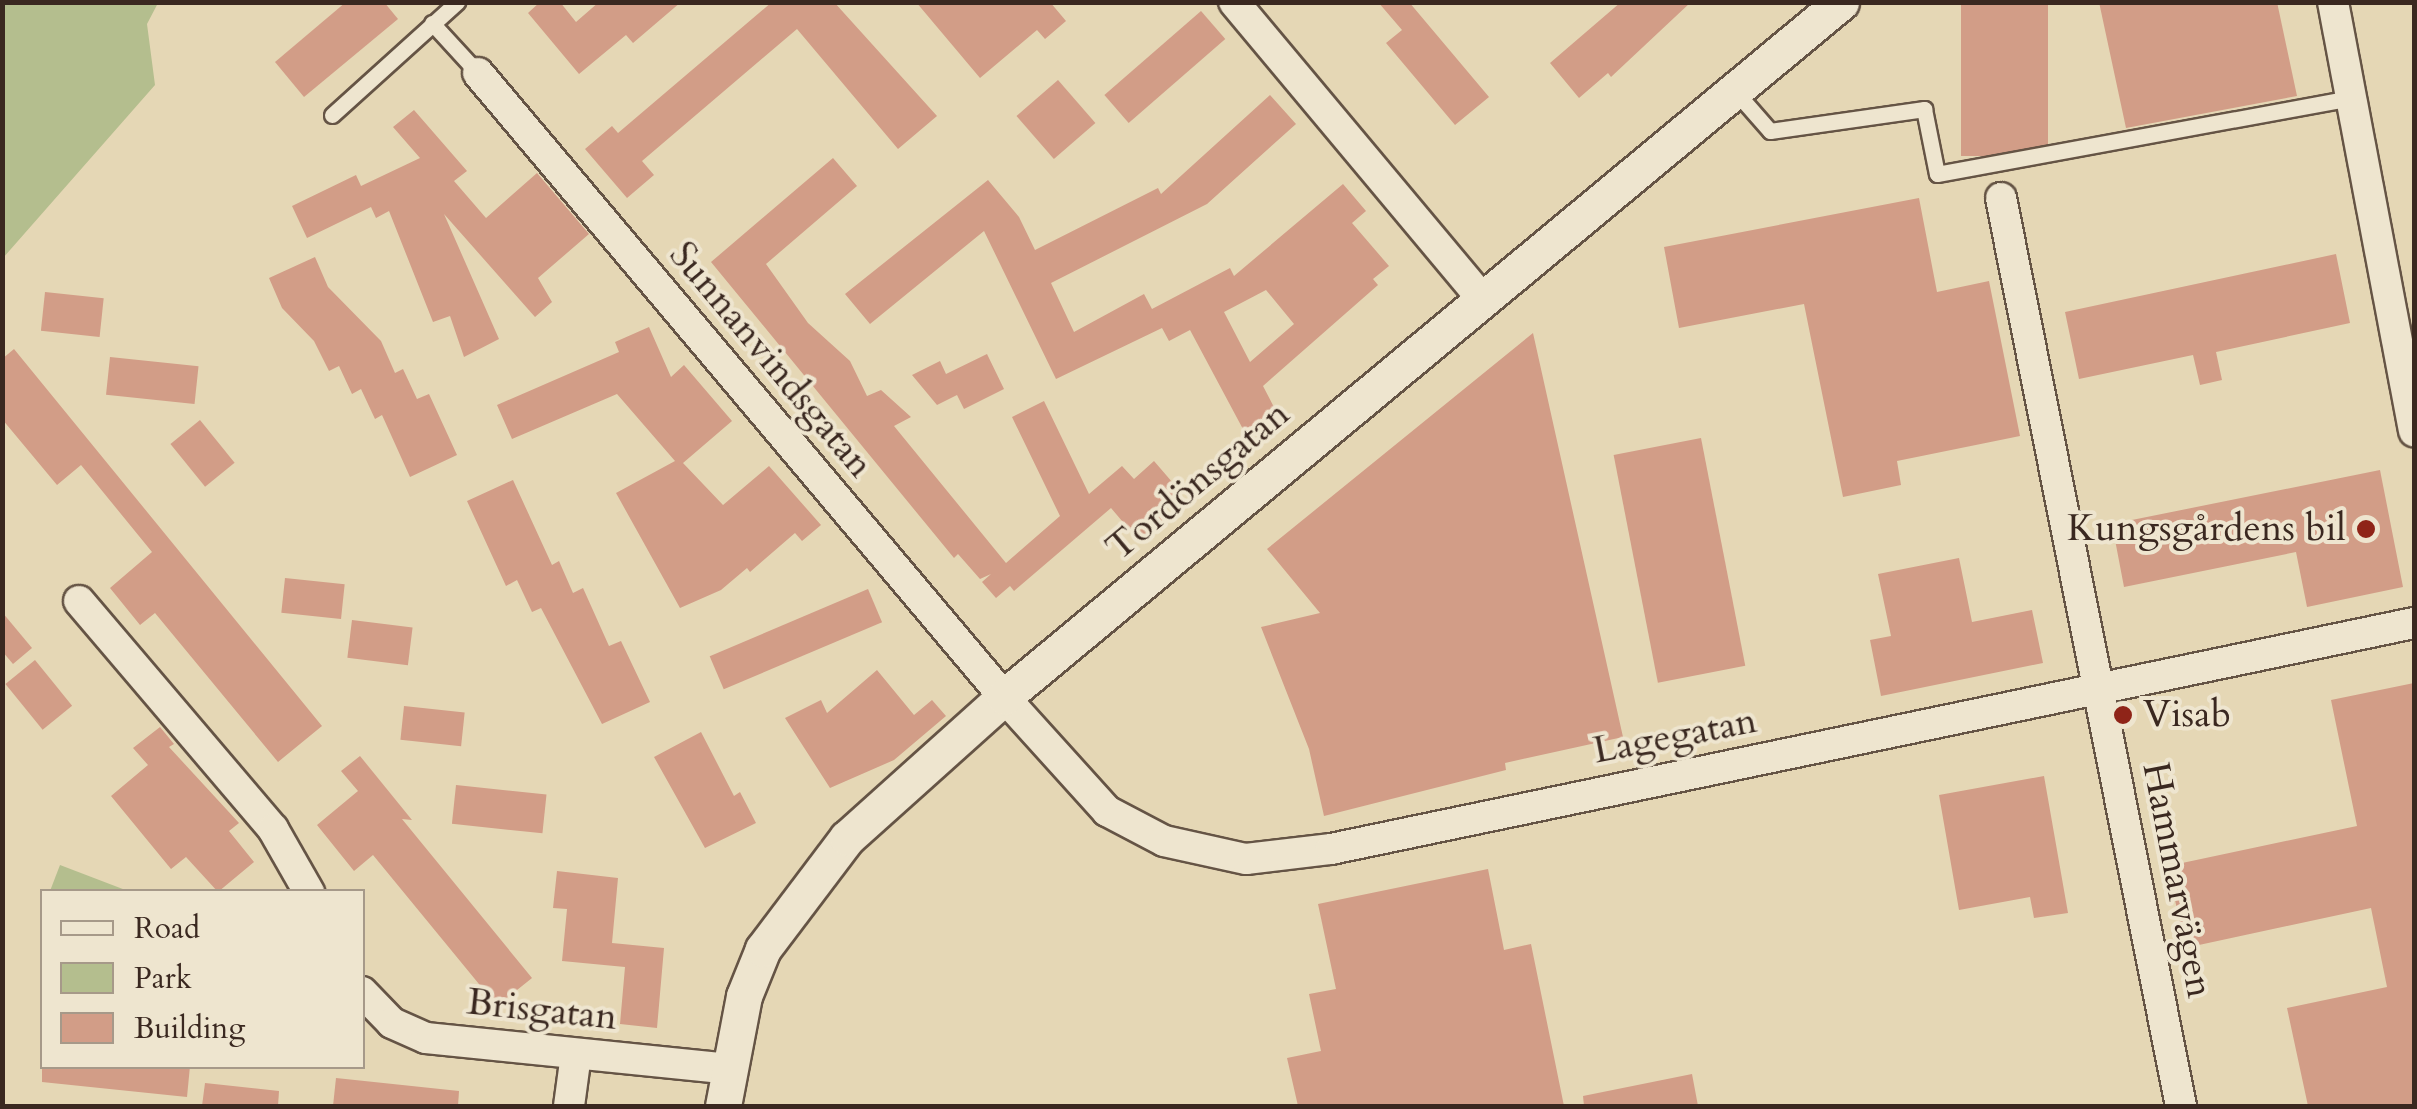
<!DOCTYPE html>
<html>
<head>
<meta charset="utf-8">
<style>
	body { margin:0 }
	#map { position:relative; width:2417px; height:1109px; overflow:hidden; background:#e5d7b5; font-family:Cardo,serif }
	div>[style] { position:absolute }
	.green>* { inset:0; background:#b4be8e }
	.building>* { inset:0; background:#d29d87; transform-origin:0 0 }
	.roads { filter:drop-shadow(2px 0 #655445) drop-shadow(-2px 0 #655445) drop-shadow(0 2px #655445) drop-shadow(0 -2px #655445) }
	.service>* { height:15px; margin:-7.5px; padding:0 7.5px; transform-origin:7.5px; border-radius:7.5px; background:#eee5cf }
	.minor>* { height:30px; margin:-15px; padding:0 15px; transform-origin:15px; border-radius:15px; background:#eee5cf }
	.tertiary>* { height:35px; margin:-17.5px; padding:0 17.5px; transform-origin:17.5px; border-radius:17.5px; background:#eee5cf }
	.dots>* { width:28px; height:28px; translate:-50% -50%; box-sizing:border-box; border:5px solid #eee5cf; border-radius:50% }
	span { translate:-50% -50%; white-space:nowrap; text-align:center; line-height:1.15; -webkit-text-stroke:8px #eee5cf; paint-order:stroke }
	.street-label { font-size:38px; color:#3a2820 }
	.poi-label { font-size:38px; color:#3a2820 }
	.right { translate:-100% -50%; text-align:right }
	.left { translate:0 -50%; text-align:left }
	.frame { position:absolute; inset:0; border:5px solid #3a2820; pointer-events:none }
	.legend { position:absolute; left:40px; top:889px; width:325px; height:180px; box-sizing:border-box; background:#eee5cf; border:2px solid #a69989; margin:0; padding:12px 18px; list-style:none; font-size:30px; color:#3a2820 }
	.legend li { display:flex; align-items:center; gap:20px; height:50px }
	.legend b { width:50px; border:2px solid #a69989 }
</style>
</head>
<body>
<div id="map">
	<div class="green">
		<div style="clip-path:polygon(3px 2px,158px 3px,147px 24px,155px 85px,3px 258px)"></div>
		<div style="clip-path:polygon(60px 865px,128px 891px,50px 891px)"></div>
	</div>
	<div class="building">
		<div style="clip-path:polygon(346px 2px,384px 2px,398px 19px,304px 97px,275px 62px)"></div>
		<div style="clip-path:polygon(540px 2px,560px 2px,576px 22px,599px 2px,681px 2px,633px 43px,626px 35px,579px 74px,528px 13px)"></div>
		<div style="clip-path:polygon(772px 2px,834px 2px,937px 116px,898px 149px,797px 29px,642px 161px,654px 175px,627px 198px,585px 149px,612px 126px,618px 133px)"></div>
		<div style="clip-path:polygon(916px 2px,1050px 2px,1066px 21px,1045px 39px,1037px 30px,980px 78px)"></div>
		<div style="clip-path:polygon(1378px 2px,1409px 2px,1489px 97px,1455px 125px,1386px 43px,1402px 30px)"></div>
		<div style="clip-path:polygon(1621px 2px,1691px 2px,1611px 77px,1608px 73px,1579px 98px,1550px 63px)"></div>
		<div style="left:1961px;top:2px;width:87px;height:154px"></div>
		<div style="clip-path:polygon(2099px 2px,2277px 2px,2297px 96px,2126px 128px)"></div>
		<div style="left:1201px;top:11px;width:37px;height:128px;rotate:49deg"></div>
		<div style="left:1058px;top:80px;width:57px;height:55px;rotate:49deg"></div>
		<div style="clip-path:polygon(evenodd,1270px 95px,1296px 124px,1207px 204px,1051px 283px,1074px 332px,1144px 294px,1152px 309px,1230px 268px,1234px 276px,1343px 184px,1366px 211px,1352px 223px,1389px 266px,1373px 279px,1378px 285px,1263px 386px,1277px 413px,1244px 431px,1190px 330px,1169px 341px,1162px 328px,1056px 379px,984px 231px,870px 324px,845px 294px,988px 180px,1019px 217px,1035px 250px,1158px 188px,1161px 194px,1270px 95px,1266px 290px,1294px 324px,1250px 362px,1224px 312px,1266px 290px)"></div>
		<div style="clip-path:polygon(414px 110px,467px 171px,454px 181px,486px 218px,537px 173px,589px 234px,538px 278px,552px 302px,535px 317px,444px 214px,499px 339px,464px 357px,450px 316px,433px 322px,389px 211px,376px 218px,371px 207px,307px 238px,292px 206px,356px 175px,361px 186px,420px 158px,393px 127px)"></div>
		<div style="clip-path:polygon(833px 158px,857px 186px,766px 264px,808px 323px,850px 361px,867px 396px,881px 390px,911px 417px,894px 426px,1006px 563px,1060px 516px,1012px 417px,1044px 401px,1089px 494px,1122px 466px,1134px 479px,1154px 461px,1179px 490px,1158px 508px,1166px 518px,1139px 541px,1111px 508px,1014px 591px,1010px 586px,996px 598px,982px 582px,991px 574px,980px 579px,958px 554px,954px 558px,711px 262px)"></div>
		<div style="clip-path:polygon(1919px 198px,1937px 292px,1989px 281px,2020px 436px,1897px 461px,1901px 485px,1843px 497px,1804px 304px,1679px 328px,1664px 247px)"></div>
		<div style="clip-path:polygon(2336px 254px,2350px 323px,2216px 352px,2222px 380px,2200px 385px,2193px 355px,2079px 379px,2065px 312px)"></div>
		<div style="clip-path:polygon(315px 257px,328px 287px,381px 341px,395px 373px,403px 369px,417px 399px,429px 394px,457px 455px,410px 477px,382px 415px,375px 419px,361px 389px,352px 394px,339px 366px,329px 371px,314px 341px,282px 308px,269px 278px)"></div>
		<div style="left:45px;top:292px;width:59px;height:39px;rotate:6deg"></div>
		<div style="clip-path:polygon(649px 327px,671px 377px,684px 365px,732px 421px,683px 463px,723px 505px,769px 466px,821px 525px,802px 541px,795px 533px,750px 572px,747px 568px,721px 590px,680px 608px,616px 493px,675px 461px,617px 394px,512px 439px,497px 405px,619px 352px,615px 342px)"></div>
		<div style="clip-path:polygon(1533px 333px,1623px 737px,1505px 763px,1506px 770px,1324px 816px,1309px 749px,1261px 627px,1320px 613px,1267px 549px)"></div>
		<div style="clip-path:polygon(14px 349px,322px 726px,278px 762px,155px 613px,140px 625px,110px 588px,152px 552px,81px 465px,57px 485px,2px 419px,2px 359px)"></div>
		<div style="clip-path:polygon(987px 354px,1004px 389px,964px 409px,957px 395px,937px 405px,912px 375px,940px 361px,946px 374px)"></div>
		<div style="left:110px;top:357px;width:89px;height:38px;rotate:6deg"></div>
		<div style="left:200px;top:420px;width:55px;height:38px;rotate:51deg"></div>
		<div style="left:1701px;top:438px;width:232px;height:89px;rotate:79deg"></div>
		<div style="clip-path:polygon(2380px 470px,2403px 587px,2307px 607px,2296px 552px,2124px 587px,2112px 524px)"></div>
		<div style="clip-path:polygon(513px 480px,552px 565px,559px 561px,573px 593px,583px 588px,609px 646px,621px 641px,650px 702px,602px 724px,541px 608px,532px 612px,517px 580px,506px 586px,467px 501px)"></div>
		<div style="clip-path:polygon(1959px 558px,1972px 622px,2032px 610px,2043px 663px,1881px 696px,1870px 640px,1891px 636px,1878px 574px)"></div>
		<div style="left:285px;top:578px;width:60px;height:35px;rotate:6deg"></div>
		<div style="left:868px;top:589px;width:36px;height:172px;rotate:67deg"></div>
		<div style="clip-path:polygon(2px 612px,32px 648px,13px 664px,2px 651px)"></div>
		<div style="left:352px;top:620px;width:61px;height:38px;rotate:7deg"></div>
		<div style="left:35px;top:660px;width:59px;height:38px;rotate:51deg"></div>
		<div style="clip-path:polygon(877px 670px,914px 715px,932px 700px,946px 716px,894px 760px,830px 788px,785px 718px,821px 700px,827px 713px)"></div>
		<div style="clip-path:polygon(2414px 683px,2414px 1106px,2308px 1106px,2287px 1008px,2387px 987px,2371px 908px,2185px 948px,2168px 866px,2357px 826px,2331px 700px)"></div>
		<div style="left:404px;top:706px;width:61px;height:34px;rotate:6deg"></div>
		<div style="clip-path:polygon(160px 727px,174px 744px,169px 747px,239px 823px,229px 831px,254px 862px,218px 892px,186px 857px,171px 869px,111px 796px,148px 765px,133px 748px)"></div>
		<div style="clip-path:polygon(701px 732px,734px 796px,740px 792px,756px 823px,705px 848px,654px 757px)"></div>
		<div style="clip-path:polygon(360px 756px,412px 820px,402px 819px,532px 978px,497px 1006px,373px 855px,354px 871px,317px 825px,358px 791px,341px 771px)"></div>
		<div style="clip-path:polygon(2044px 776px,2068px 913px,2034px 918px,2030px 897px,1959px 910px,1939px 795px)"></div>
		<div style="left:456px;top:785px;width:91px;height:39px;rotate:6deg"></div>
		<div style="clip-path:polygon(1488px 869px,1504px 950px,1531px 944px,1564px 1106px,1298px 1106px,1287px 1058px,1321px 1051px,1309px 994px,1336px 989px,1318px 904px)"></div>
		<div style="clip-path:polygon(557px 871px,618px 878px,612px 943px,664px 948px,657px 1028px,620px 1024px,625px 967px,562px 961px,567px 909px,553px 908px)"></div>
		<div style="clip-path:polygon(42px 1066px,190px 1066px,187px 1097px,42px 1082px)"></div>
		<div style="clip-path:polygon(1692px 1074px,1698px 1106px,1584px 1106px,1583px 1096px)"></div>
		<div style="clip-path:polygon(336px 1078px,459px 1091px,458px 1106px,333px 1106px)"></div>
		<div style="clip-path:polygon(205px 1083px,279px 1091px,278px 1106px,202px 1106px)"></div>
	</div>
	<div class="roads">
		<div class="service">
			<div style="left:432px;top:23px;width:68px;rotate:47.4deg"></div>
			<div style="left:1735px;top:91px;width:53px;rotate:48.8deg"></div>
			<div style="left:1770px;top:131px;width:156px;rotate:-8.1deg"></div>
			<div style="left:1924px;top:109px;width:66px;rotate:78.7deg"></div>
			<div style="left:1937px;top:174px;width:421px;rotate:-10.4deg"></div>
			<div style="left:332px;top:115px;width:169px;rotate:-42.1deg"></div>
		</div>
		<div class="minor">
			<div style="left:1234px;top:2px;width:388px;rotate:50.1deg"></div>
			<div style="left:2333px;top:2px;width:437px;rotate:79.3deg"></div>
			<div style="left:478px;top:73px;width:816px;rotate:49.87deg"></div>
			<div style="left:1004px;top:697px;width:154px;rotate:47.9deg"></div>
			<div style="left:1107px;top:811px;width:64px;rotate:27.8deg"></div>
			<div style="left:1164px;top:841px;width:84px;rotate:12.4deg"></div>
			<div style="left:1246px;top:859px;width:86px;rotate:-6.7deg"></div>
			<div style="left:1331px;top:849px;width:1106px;rotate:-11.79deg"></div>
			<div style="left:2001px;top:198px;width:926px;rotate:78.79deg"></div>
			<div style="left:79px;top:601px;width:299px;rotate:49.6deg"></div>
			<div style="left:273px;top:829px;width:73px;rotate:60.3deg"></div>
			<div style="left:362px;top:992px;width:43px;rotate:45.9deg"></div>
			<div style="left:392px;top:1023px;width:37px;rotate:24deg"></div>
			<div style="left:426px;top:1038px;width:305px;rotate:5.8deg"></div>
			<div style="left:569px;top:1106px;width:52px;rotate:-82.3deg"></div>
		</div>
		<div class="tertiary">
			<div style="left:723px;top:1106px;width:112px;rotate:-79.2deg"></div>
			<div style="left:744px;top:996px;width:51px;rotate:-68deg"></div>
			<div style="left:763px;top:949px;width:139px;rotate:-52.9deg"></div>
			<div style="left:847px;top:838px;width:211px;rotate:-41.9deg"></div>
			<div style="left:1004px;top:697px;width:1088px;rotate:-39.7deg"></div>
		</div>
	</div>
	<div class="dots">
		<div style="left:2366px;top:529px;background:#8f2418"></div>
		<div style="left:2123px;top:715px;background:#8f2418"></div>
	</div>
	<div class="street-label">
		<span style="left:771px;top:360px;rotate:50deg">Sunnanvindsgatan</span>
		<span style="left:1198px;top:481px;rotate:-40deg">Tordönsgatan</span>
		<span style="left:1675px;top:736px;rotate:-11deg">Lagegatan</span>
		<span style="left:2177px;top:880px;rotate:79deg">Hammarvägen</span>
		<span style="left:542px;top:1010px;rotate:6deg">Brisgatan</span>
	</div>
	<div class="poi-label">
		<span class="right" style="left:2346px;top:529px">Kungsgårdens bil</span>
		<span class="left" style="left:2143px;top:715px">Visab</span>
	</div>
	<div class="frame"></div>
	<ul class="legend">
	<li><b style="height:12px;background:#eee5cf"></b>Road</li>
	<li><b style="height:28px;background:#b4be8e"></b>Park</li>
	<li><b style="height:28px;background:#d29d87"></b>Building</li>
	</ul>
</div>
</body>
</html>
